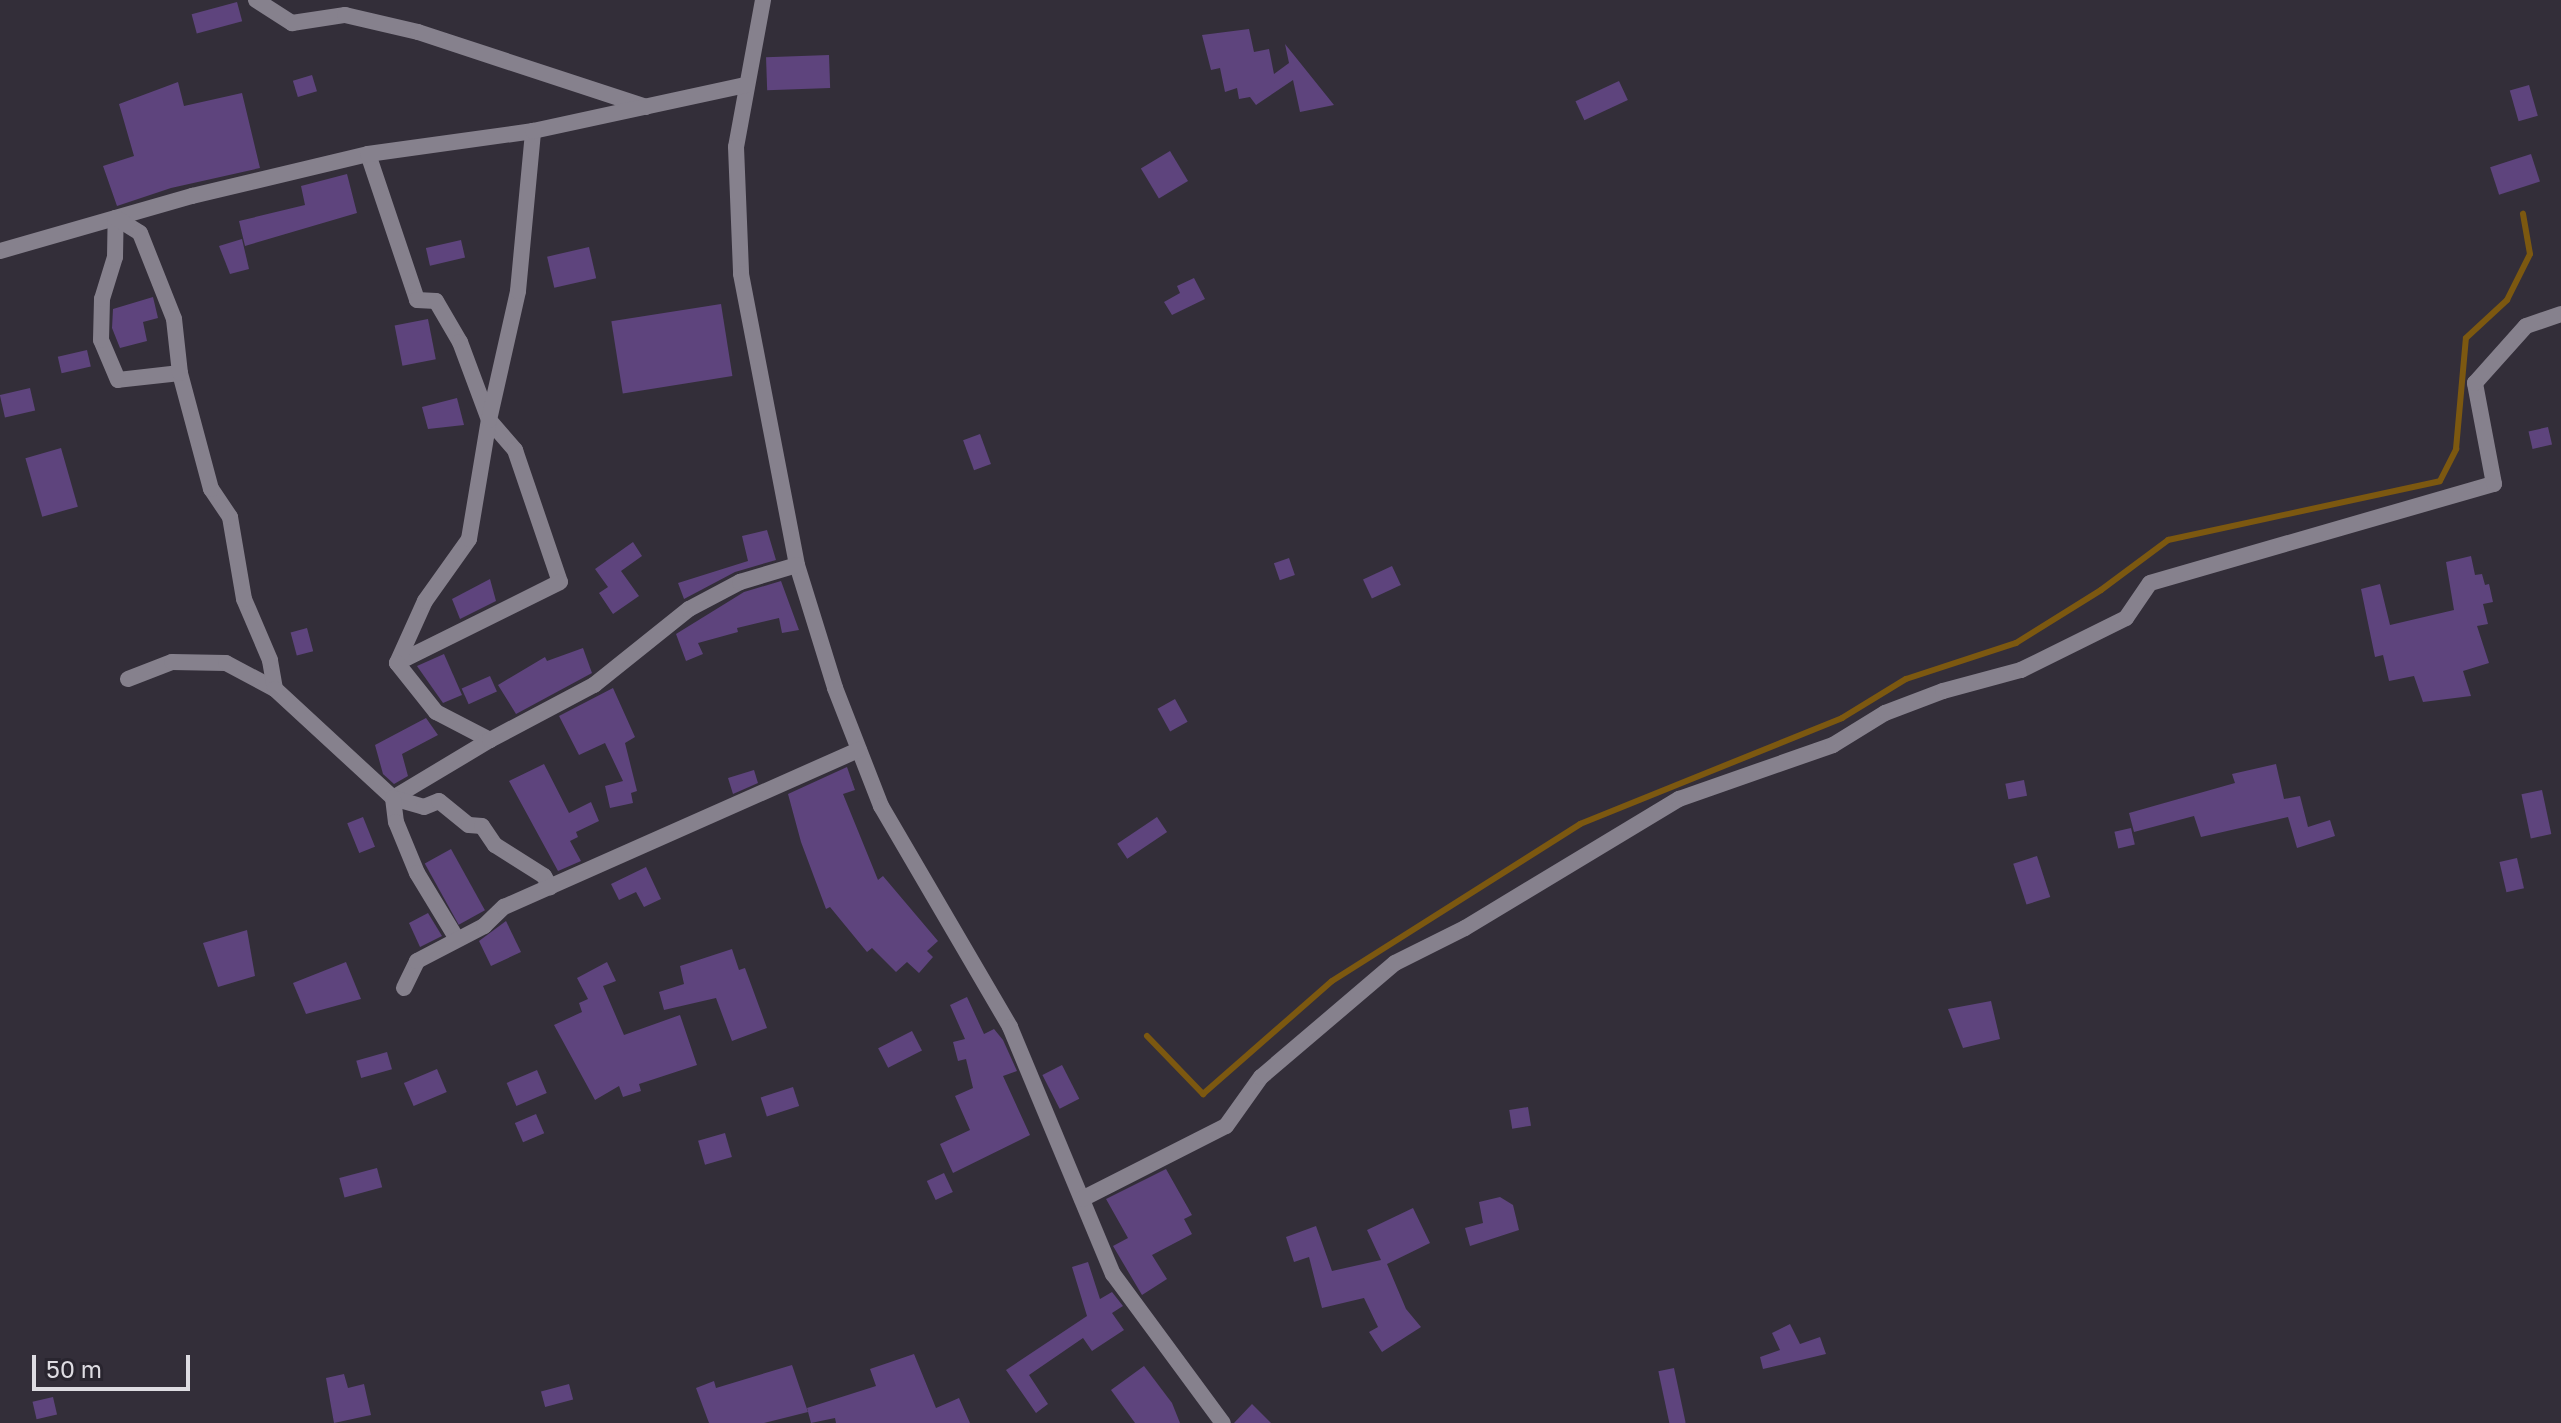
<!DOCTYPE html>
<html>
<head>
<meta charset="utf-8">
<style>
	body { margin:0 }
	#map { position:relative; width:2561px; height:1423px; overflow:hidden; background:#332e39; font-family:"Golos Text",sans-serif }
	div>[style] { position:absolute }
	.stream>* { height:6px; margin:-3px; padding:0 3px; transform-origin:3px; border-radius:3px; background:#7c5810 }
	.building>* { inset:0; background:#5e447d; transform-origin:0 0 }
	.minor>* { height:16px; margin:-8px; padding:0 8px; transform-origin:8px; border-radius:8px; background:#86818d }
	span { translate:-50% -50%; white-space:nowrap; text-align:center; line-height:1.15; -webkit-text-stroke:6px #29252f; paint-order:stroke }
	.scale { position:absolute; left:32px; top:1355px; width:158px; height:36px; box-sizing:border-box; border:4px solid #dedce2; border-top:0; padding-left:10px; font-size:24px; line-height:28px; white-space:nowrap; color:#dedce2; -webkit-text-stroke:6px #29252f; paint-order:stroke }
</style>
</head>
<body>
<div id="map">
	<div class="stream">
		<div style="left:1147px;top:1036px;width:81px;rotate:46deg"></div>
		<div style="left:1203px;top:1094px;width:171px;rotate:-41.2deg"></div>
		<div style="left:1332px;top:981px;width:294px;rotate:-32.3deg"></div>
		<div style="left:1580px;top:824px;width:283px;rotate:-22deg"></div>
		<div style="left:1842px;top:718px;width:75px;rotate:-31.4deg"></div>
		<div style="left:1906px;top:679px;width:116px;rotate:-18.1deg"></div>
		<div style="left:2016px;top:643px;width:100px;rotate:-31.9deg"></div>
		<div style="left:2101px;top:590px;width:84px;rotate:-36.7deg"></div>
		<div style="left:2168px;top:540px;width:278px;rotate:-12.2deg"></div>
		<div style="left:2440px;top:481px;width:36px;rotate:-63deg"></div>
		<div style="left:2456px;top:449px;width:111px;rotate:-84.9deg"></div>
		<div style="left:2466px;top:338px;width:56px;rotate:-42.8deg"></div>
		<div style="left:2507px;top:300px;width:51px;rotate:-63.4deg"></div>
		<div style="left:2530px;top:254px;width:41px;rotate:-99.9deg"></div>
	</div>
	<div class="building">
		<div style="left:237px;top:2px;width:20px;height:47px;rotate:75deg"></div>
		<div style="clip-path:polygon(1249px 29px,1254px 52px,1269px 49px,1274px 74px,1289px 63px,1285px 44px,1334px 105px,1300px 112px,1293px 80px,1256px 105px,1250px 97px,1239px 99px,1237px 88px,1225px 92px,1220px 68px,1211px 70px,1202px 35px)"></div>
		<div style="left:829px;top:55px;width:33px;height:63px;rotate:88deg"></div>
		<div style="left:312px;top:75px;width:17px;height:20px;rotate:73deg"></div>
		<div style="left:1619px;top:81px;width:21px;height:48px;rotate:65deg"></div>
		<div style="clip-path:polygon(178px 82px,184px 106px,242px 93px,260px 168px,171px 188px,117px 206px,103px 166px,134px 156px,119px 104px)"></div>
		<div style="left:2529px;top:85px;width:32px;height:20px;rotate:74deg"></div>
		<div style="left:1170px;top:151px;width:35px;height:34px;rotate:59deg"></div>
		<div style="left:2531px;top:154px;width:29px;height:43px;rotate:72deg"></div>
		<div style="clip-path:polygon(347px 174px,357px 213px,245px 246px,239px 221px,305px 205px,301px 186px)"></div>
		<div style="clip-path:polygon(242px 239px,249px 269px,230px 274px,219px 246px)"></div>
		<div style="left:461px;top:240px;width:18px;height:36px;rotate:77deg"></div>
		<div style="left:589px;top:247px;width:32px;height:43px;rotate:77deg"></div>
		<div style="clip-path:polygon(1194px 278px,1205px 299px,1172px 315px,1164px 302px,1180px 293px,1177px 286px)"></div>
		<div style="clip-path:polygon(153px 297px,158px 318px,143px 322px,147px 341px,120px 348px,112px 328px,113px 309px)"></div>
		<div style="left:721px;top:304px;width:73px;height:111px;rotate:81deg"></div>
		<div style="left:428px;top:319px;width:41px;height:34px;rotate:79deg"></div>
		<div style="left:87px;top:350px;width:17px;height:30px;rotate:77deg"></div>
		<div style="left:30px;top:388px;width:23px;height:31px;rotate:77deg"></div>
		<div style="clip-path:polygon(457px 398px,464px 425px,428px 429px,422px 407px)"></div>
		<div style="left:2548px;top:427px;width:18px;height:20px;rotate:77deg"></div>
		<div style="left:980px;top:434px;width:32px;height:18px;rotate:70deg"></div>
		<div style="left:61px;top:448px;width:61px;height:37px;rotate:74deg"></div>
		<div style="clip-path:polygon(767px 530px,776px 560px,735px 572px,684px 599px,678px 583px,748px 561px,742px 536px)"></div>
		<div style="clip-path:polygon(633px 542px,642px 556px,621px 571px,639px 596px,613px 614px,599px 593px,608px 587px,595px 569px)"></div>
		<div style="clip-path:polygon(2471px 556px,2475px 575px,2482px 574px,2485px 585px,2489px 584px,2493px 602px,2483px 604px,2488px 624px,2477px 626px,2489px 663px,2463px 671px,2471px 696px,2423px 702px,2414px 676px,2389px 681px,2383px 655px,2375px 657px,2361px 589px,2380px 584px,2390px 625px,2454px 610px,2446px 562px)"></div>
		<div style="left:1289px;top:558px;width:18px;height:16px;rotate:71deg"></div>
		<div style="left:1392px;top:566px;width:21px;height:32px;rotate:65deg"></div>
		<div style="clip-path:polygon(490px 579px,496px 601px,460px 619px,452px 599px)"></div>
		<div style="clip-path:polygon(781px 581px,799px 630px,782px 633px,779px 618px,737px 628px,738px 632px,698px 643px,703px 654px,686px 661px,676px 634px,744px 592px)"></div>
		<div style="left:307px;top:628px;width:24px;height:17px;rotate:75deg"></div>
		<div style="clip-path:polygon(583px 648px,592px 673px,516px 714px,498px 685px,545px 657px,547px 661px)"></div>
		<div style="clip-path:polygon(444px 654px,462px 695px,443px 703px,417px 666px)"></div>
		<div style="left:490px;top:676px;width:17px;height:31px;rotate:66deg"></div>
		<div style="clip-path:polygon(613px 688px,635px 737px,625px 743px,637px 791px,631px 793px,633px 803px,610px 808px,605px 786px,623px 781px,605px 743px,579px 755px,559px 716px)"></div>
		<div style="left:1175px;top:699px;width:26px;height:20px;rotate:61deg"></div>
		<div style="clip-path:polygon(426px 718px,438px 735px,402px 754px,408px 776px,394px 784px,383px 774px,375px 745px)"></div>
		<div style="clip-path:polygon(544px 764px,569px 813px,591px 802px,599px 821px,576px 832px,578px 837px,570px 841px,581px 861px,558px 871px,509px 781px)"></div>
		<div style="clip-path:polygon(2276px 764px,2284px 799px,2300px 796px,2308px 827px,2330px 820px,2335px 836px,2297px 848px,2288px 817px,2201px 837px,2194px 816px,2134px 832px,2129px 813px,2235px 783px,2232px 774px)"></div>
		<div style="clip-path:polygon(847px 767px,855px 790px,843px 794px,878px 880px,883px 876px,938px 941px,927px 951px,933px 957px,919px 973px,907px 962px,896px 972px,872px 948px,867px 952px,830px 907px,826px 909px,801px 842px,788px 794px)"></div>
		<div style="clip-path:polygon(754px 770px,758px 783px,733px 794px,728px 778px)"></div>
		<div style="left:2024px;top:780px;width:16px;height:19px;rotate:79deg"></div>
		<div style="left:2542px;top:790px;width:45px;height:21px;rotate:78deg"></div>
		<div style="left:363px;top:817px;width:32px;height:17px;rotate:68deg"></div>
		<div style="left:1157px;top:817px;width:18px;height:48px;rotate:56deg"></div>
		<div style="left:2131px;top:828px;width:17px;height:17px;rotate:77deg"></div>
		<div style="left:451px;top:849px;width:70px;height:30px;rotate:61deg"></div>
		<div style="left:2037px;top:856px;width:43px;height:25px;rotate:72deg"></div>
		<div style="left:2517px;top:858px;width:31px;height:18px;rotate:77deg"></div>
		<div style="clip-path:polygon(646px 867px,661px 899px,644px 907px,636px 892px,619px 900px,611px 884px)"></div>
		<div style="clip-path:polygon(428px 913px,442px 936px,420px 947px,409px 923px)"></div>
		<div style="clip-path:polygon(506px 921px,521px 952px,491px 966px,479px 941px)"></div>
		<div style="clip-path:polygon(247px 930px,255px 976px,218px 987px,203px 943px)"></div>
		<div style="clip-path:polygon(732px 949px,739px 970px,745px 968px,767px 1028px,732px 1041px,716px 998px,664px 1010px,659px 992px,684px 984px,680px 966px)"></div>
		<div style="clip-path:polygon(346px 962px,361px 999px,306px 1014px,293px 983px)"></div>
		<div style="clip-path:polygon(607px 962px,616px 981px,603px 986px,624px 1035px,680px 1015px,697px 1065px,639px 1084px,641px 1091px,623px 1097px,619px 1086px,595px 1100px,554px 1025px,582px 1012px,579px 1003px,588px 999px,577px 978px)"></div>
		<div style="clip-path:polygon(967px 997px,984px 1034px,994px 1029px,1003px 1040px,1017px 1071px,1003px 1076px,1030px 1135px,953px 1173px,940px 1144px,970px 1130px,955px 1096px,973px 1088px,966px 1059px,958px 1061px,953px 1042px,965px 1039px,950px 1005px)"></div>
		<div style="clip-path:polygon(1991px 1001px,2000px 1039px,1963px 1048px,1948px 1009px)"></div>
		<div style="left:912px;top:1031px;width:22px;height:38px;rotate:63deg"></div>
		<div style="left:387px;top:1052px;width:18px;height:32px;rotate:74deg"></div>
		<div style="left:1062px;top:1065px;width:38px;height:22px;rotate:63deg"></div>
		<div style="left:437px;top:1069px;width:25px;height:36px;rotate:67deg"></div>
		<div style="left:537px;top:1070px;width:25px;height:33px;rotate:67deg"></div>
		<div style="left:793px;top:1087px;width:20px;height:34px;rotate:72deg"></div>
		<div style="left:1528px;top:1107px;width:19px;height:19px;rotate:81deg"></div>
		<div style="left:536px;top:1114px;width:21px;height:23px;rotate:67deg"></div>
		<div style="left:725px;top:1133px;width:25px;height:28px;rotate:74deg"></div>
		<div style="left:377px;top:1168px;width:20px;height:39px;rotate:75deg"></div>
		<div style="clip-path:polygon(1166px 1169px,1192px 1215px,1184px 1219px,1192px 1234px,1152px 1255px,1167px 1279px,1142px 1295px,1113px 1246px,1128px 1238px,1106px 1199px)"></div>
		<div style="left:944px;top:1173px;width:21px;height:19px;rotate:65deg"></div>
		<div style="clip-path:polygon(1500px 1197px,1513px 1205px,1519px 1230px,1470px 1246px,1465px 1228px,1483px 1223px,1479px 1202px)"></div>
		<div style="clip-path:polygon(1413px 1208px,1430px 1243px,1387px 1264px,1406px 1309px,1421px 1327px,1382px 1352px,1369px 1332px,1378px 1327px,1364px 1298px,1322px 1308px,1309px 1257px,1294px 1262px,1286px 1237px,1316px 1226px,1332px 1271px,1381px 1260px,1367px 1230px)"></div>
		<div style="clip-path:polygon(1088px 1262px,1100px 1299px,1112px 1292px,1123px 1306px,1112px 1313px,1124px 1330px,1092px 1351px,1083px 1338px,1029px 1375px,1048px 1404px,1036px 1413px,1006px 1370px,1087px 1316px,1072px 1267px)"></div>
		<div style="clip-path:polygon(1790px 1324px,1800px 1344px,1820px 1337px,1826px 1354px,1763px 1369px,1760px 1357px,1780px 1350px,1772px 1333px)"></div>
		<div style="clip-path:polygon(914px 1354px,936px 1408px,959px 1398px,970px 1423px,836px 1423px,835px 1418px,811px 1423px,807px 1408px,876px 1386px,870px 1369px)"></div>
		<div style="clip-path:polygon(792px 1365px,808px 1412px,764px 1423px,709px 1423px,696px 1388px,714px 1381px,716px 1388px)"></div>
		<div style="clip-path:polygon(1144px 1366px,1172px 1403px,1180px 1423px,1135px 1423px,1111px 1390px)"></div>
		<div style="left:1674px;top:1368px;width:56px;height:16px;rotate:78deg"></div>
		<div style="clip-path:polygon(344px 1374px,348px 1388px,364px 1384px,371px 1415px,334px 1423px,326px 1378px)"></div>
		<div style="left:569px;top:1384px;width:16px;height:29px;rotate:75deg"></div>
		<div style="left:53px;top:1397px;width:18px;height:21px;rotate:77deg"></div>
		<div style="clip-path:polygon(1252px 1404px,1271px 1423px,1234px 1423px)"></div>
	</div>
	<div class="minor">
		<div style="left:256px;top:0;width:43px;rotate:32.6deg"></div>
		<div style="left:292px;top:23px;width:54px;rotate:-8.6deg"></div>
		<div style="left:345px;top:15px;width:75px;rotate:13.1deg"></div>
		<div style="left:418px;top:32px;width:240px;rotate:18.2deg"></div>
		<div style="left:763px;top:0;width:149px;rotate:100.4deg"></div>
		<div style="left:736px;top:147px;width:127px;rotate:87.7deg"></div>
		<div style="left:741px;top:274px;width:296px;rotate:79.1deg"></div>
		<div style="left:797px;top:565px;width:129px;rotate:72.8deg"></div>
		<div style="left:835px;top:688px;width:127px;rotate:68.7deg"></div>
		<div style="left:881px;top:806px;width:256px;rotate:59.7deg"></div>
		<div style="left:1010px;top:1027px;width:268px;rotate:67.4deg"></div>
		<div style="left:1113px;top:1274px;width:185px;rotate:53.6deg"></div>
		<div style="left:368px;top:154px;width:154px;rotate:71.4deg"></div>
		<div style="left:417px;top:300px;width:19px;rotate:3deg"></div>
		<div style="left:436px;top:301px;width:48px;rotate:59.7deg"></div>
		<div style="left:460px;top:342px;width:83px;rotate:69.6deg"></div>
		<div style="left:489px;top:420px;width:40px;rotate:49deg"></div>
		<div style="left:515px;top:450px;width:139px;rotate:71.2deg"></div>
		<div style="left:560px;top:582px;width:182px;rotate:153.6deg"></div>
		<div style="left:397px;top:663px;width:68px;rotate:-65.7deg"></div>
		<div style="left:425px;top:601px;width:76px;rotate:-54.6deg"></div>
		<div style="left:469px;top:539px;width:121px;rotate:-80.5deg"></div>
		<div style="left:489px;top:420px;width:132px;rotate:-77.3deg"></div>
		<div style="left:518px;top:291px;width:161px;rotate:-84.6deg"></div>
		<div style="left:0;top:251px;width:200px;rotate:-16deg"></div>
		<div style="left:192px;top:196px;width:181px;rotate:-13.4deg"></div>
		<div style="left:368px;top:154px;width:167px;rotate:-7.9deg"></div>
		<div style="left:533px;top:131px;width:218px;rotate:-12.2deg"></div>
		<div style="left:397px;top:663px;width:63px;rotate:51.5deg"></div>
		<div style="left:436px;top:712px;width:61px;rotate:27.4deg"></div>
		<div style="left:128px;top:679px;width:47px;rotate:-21.1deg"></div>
		<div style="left:172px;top:662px;width:54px;rotate:1.1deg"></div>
		<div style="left:226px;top:663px;width:55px;rotate:28deg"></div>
		<div style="left:275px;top:689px;width:29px;rotate:-100deg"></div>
		<div style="left:270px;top:660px;width:66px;rotate:-113.1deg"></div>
		<div style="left:244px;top:599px;width:83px;rotate:-99.7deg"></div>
		<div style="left:230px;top:517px;width:34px;rotate:-124deg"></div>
		<div style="left:211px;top:489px;width:120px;rotate:-105deg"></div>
		<div style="left:180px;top:373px;width:62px;rotate:173.6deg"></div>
		<div style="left:118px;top:380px;width:43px;rotate:-113deg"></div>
		<div style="left:101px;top:340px;width:41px;rotate:-88.6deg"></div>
		<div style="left:102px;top:299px;width:44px;rotate:-72.8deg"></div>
		<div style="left:115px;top:257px;width:39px;rotate:-89deg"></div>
		<div style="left:116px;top:218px;width:28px;rotate:32deg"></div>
		<div style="left:140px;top:233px;width:92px;rotate:68.4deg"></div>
		<div style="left:174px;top:319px;width:54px;rotate:83.7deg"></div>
		<div style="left:275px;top:689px;width:161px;rotate:42.7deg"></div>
		<div style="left:393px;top:798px;width:113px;rotate:-30.9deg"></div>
		<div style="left:490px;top:740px;width:118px;rotate:-27.9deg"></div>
		<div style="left:594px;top:685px;width:122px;rotate:-38.7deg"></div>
		<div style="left:689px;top:609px;width:58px;rotate:-27.9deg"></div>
		<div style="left:740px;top:582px;width:59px;rotate:-16.6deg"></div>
		<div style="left:393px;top:798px;width:32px;rotate:16deg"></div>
		<div style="left:424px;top:807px;width:16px;rotate:-22deg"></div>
		<div style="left:439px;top:801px;width:38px;rotate:39deg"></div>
		<div style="left:469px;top:825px;width:13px;rotate:4deg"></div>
		<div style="left:482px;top:826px;width:23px;rotate:56deg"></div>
		<div style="left:495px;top:845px;width:58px;rotate:32.3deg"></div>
		<div style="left:544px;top:876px;width:13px;rotate:61deg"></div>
		<div style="left:393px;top:798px;width:24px;rotate:83deg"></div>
		<div style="left:396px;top:822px;width:55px;rotate:67.6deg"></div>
		<div style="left:417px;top:873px;width:77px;rotate:58.8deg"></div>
		<div style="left:404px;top:988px;width:30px;rotate:-64deg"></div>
		<div style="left:417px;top:961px;width:76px;rotate:-27.6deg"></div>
		<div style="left:484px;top:926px;width:28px;rotate:-44deg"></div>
		<div style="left:504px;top:907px;width:388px;rotate:-23.9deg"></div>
		<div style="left:1082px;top:1199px;width:161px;rotate:-26.9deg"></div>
		<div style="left:1226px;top:1126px;width:60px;rotate:-54.5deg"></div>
		<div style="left:1261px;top:1077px;width:176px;rotate:-40.4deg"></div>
		<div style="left:1395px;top:963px;width:78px;rotate:-26.6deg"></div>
		<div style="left:1465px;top:928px;width:250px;rotate:-31.1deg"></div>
		<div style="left:1679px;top:799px;width:163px;rotate:-19.3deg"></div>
		<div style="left:1833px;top:745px;width:61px;rotate:-31.6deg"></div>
		<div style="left:1885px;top:713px;width:62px;rotate:-20.8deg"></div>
		<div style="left:1943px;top:691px;width:81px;rotate:-15.1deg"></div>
		<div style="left:2021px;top:670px;width:117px;rotate:-26.3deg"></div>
		<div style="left:2126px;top:618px;width:42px;rotate:-55.6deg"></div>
		<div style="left:2150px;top:583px;width:358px;rotate:-16.1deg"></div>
		<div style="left:2494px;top:484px;width:103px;rotate:-100.7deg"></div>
		<div style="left:2475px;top:383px;width:76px;rotate:-48.2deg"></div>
		<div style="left:2526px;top:326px;width:37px;rotate:-19deg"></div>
	</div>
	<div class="scale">50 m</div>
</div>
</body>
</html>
